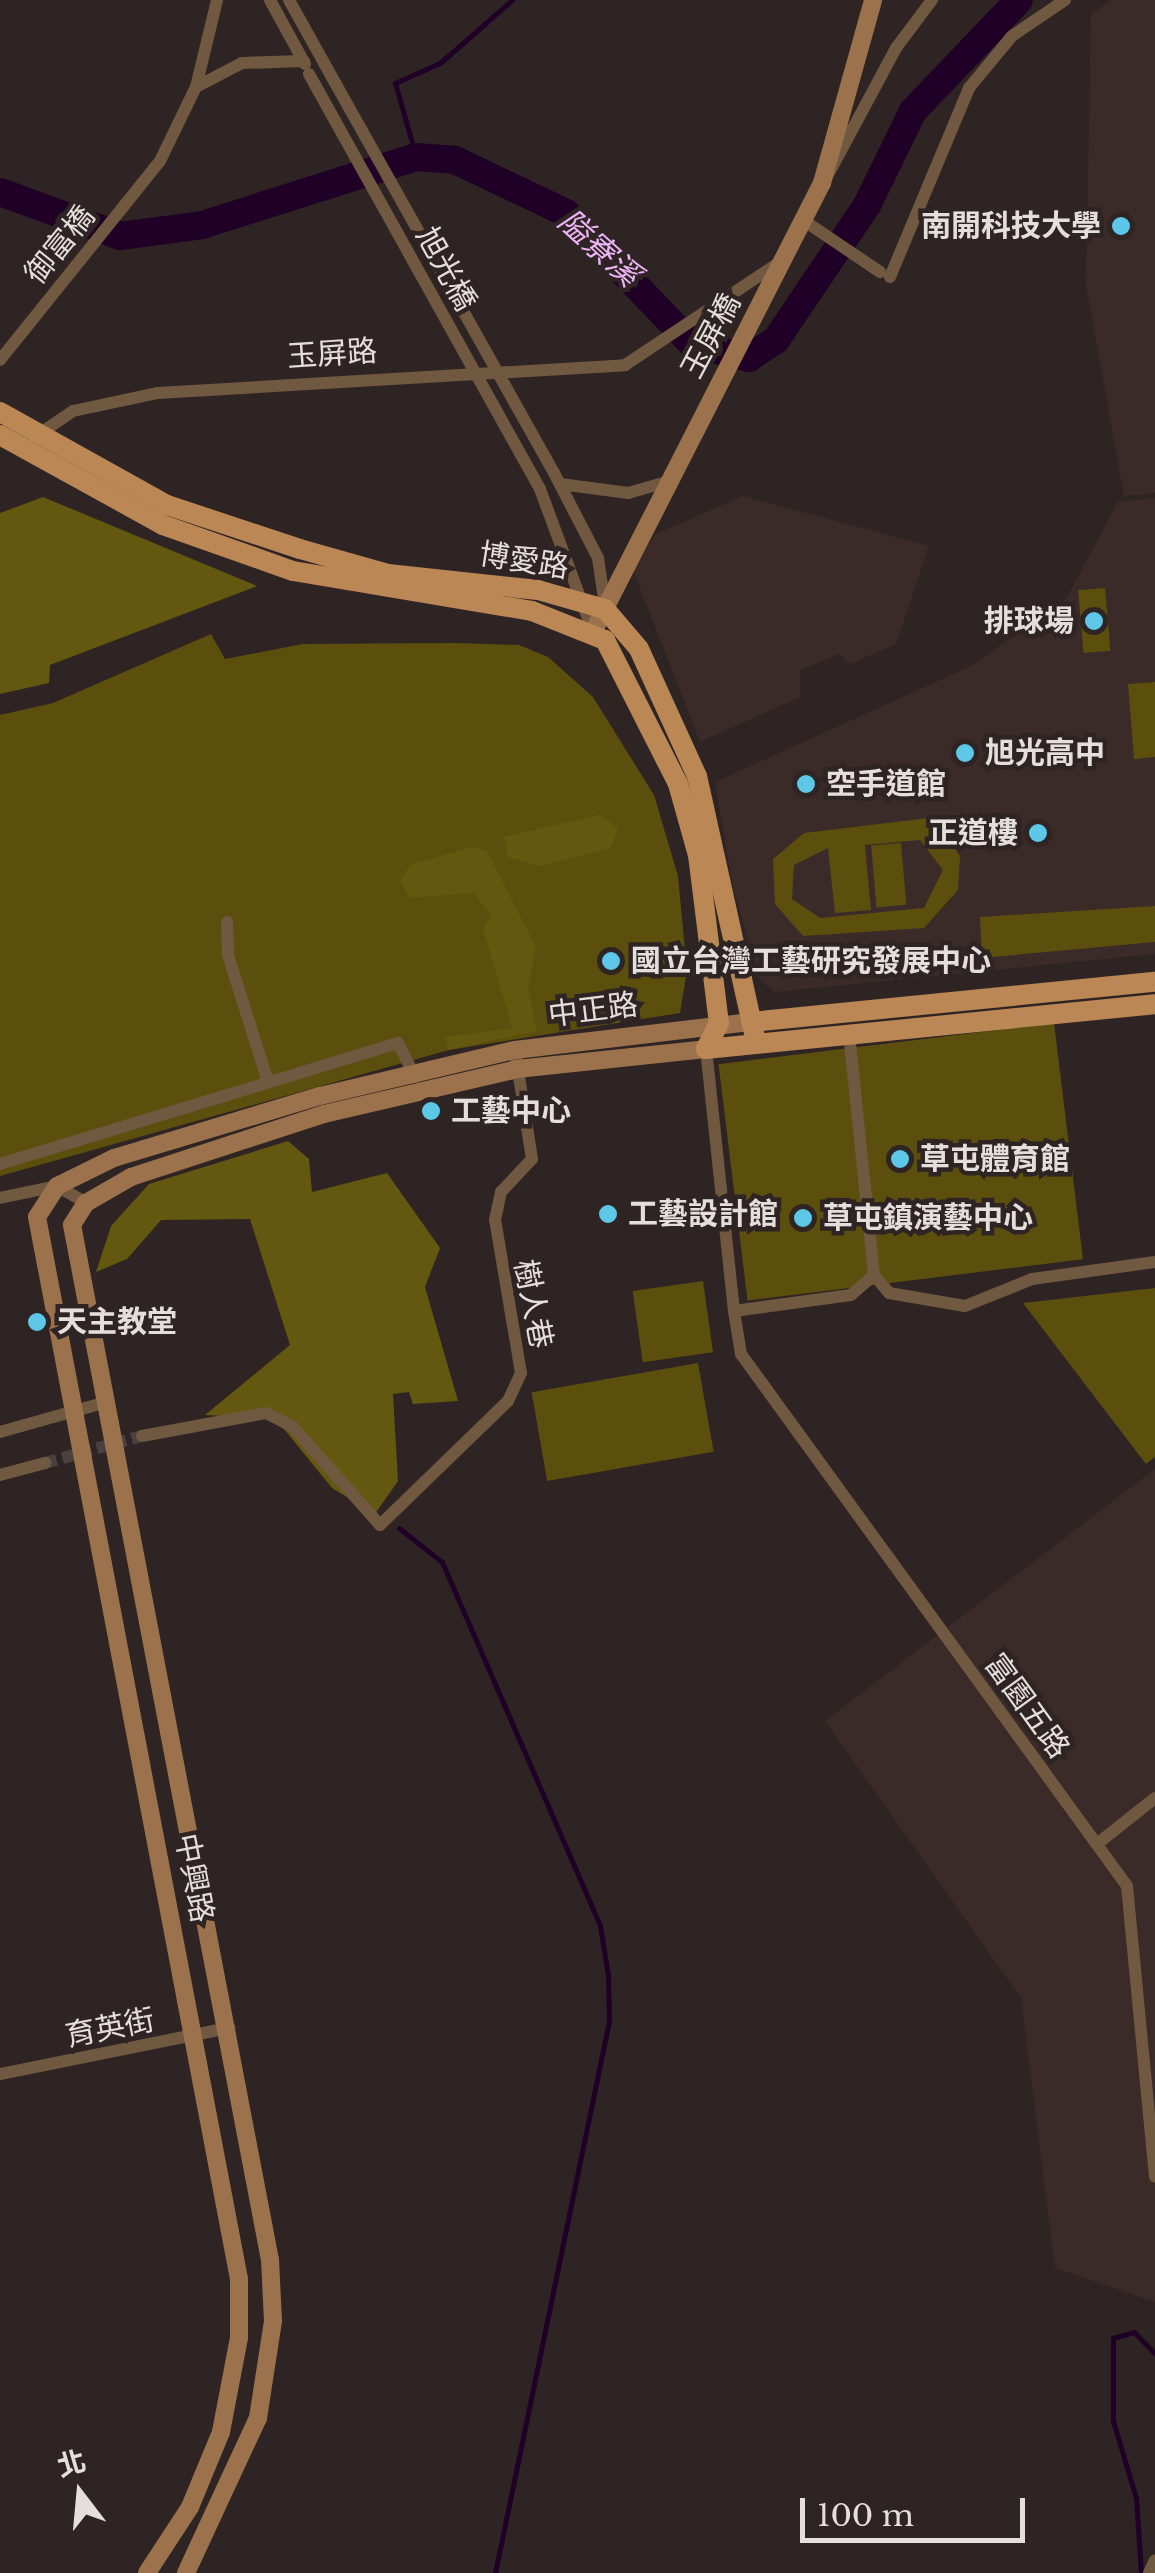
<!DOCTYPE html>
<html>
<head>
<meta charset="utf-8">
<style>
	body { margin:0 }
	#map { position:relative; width:1155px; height:2573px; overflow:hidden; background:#2e2423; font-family:"Libre Baskerville","Noto Sans TC",serif }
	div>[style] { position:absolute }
	.built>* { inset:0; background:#3b2b28 }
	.green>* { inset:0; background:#5c4f0d; transform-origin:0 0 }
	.forest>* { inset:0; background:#64570f }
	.stream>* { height:5px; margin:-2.5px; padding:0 2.5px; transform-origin:2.5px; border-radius:2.5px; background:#200026 }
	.river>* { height:28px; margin:-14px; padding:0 14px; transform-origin:14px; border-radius:14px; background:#200026 }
	.street-tunnel>* { height:12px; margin-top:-6px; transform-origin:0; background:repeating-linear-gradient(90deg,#49403f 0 12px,transparent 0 18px) }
	.street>* { height:12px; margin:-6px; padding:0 6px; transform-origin:6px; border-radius:6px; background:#715840 }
	.secondary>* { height:18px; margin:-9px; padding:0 9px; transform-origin:9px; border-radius:9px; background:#9b724c }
	.primary>* { height:20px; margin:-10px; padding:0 10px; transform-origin:10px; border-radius:10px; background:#bb8755 }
	.street-bridge>* { height:12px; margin:-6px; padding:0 6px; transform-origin:6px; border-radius:6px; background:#715840 }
	.dots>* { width:28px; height:28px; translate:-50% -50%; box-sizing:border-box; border:5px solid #2e2423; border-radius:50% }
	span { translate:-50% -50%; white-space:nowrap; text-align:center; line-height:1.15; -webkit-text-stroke:9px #2e2423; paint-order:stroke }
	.poi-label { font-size:30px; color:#e4dedd; font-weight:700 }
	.right { translate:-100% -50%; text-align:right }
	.left { translate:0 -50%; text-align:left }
	.street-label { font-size:30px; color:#e4dedd }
	.water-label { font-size:32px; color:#edb3f7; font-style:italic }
	.north { position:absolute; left:30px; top:2443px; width:100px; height:100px; -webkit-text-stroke:8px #2e2423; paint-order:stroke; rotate:344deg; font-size:28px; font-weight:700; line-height:40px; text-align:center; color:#e4dedd }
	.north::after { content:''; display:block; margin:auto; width:35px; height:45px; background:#e4dedd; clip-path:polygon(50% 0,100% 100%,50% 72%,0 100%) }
	.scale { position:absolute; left:800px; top:2498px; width:225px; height:45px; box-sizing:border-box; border:5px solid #e4dedd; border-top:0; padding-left:12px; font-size:30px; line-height:35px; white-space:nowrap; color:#e4dedd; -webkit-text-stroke:8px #2e2423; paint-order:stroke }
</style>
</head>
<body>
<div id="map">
	<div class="built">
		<div style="clip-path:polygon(1112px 0,1155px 0,1155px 493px,1124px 496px,1086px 285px,1091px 14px)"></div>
		<div style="clip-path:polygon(743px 496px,929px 546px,896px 644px,850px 664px,839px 654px,800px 670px,800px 697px,700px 742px,633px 570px,656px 534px)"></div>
		<div style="clip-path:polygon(1155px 498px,1155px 954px,774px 992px,759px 979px,733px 887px,715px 782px,971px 666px,1066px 599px,1118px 502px)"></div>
		<div style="clip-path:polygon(1155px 1469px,1155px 2302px,1055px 2268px,1021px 1998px,825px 1721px)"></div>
	</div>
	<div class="green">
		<div style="left:1105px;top:588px;width:63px;height:27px;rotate:85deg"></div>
		<div style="clip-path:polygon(211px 634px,225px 659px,303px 644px,456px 643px,519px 645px,548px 657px,593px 697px,654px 795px,678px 876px,687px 971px,680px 1013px,449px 1050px,0 1176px,0 715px,53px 703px)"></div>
		<div style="clip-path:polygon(1155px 682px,1155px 757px,1134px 759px,1128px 684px)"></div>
		<div style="clip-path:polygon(evenodd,962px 814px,964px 833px,945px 835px,960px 856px,958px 890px,924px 928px,803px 936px,775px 904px,773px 859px,804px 833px,962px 814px,920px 840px,943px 870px,924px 908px,820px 918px,792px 899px,794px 865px,828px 848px,835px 913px,871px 910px,865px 845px,920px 840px)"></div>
		<div style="left:901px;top:843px;width:62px;height:30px;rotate:85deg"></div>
		<div style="clip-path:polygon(1155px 906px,1155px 942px,982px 958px,980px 917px)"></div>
		<div style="left:1054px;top:1023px;width:238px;height:338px;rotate:83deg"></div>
		<div style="left:703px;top:1281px;width:72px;height:71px;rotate:82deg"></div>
		<div style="clip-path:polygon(1155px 1288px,1155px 1457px,1146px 1464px,1023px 1303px)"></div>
		<div style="left:698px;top:1363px;width:90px;height:169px;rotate:80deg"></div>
	</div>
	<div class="forest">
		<div style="clip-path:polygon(43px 497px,257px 586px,50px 665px,49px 683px,0 694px,0 513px)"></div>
		<div style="clip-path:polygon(599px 815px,618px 828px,611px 848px,540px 866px,508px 857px,504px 837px)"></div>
		<div style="clip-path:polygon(472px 847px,487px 851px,536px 947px,528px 988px,537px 1031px,448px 1050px,445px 1037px,512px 1028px,483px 928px,491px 916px,474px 893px,410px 898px,400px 881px,410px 865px)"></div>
		<div style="clip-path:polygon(288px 1141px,309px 1159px,312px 1192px,387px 1173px,440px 1248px,425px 1287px,458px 1401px,413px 1404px,409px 1392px,393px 1394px,398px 1481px,375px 1514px,332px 1488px,275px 1418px,205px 1415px,290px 1345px,250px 1219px,161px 1220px,127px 1259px,96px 1272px,111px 1226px,149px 1184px)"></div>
	</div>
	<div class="stream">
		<div style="left:416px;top:157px;width:77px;rotate:-105.8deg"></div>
		<div style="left:395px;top:83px;width:49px;rotate:-24deg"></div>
		<div style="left:440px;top:63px;width:96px;rotate:-41.2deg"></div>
		<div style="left:399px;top:1528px;width:55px;rotate:38.3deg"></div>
		<div style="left:442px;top:1562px;width:397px;rotate:66.5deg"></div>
		<div style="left:600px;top:1926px;width:50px;rotate:80.7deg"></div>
		<div style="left:608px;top:1975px;width:46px;rotate:88.8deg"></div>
		<div style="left:609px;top:2021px;width:564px;rotate:101.67deg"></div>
		<div style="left:1141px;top:2573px;width:75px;rotate:-93.8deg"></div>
		<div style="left:1136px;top:2498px;width:80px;rotate:-106.6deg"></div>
		<div style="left:1113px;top:2421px;width:83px;rotate:-90deg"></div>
		<div style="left:1113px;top:2338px;width:22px;rotate:-16deg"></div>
		<div style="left:1134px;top:2332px;width:30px;rotate:46deg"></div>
	</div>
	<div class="river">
		<div style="left:0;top:192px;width:128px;rotate:20.1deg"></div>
		<div style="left:120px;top:236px;width:83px;rotate:-7.6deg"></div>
		<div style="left:202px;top:225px;width:225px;rotate:-17.6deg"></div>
		<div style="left:416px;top:157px;width:39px;rotate:4deg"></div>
		<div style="left:455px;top:160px;width:123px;rotate:25.5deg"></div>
		<div style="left:566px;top:213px;width:182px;rotate:46.1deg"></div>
		<div style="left:692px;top:344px;width:59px;rotate:13.8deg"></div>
		<div style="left:749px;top:358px;width:32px;rotate:-34deg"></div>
		<div style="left:776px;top:340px;width:163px;rotate:-56deg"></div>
		<div style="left:867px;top:205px;width:105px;rotate:-63.9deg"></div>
		<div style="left:913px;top:111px;width:153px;rotate:-46.3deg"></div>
	</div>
	<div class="street-tunnel">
		<div style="left:45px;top:1463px;width:101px;rotate:-15.6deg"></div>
	</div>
	<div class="street">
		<div style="left:270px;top:0;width:73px;rotate:61.3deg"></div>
		<div style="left:289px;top:0;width:72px;rotate:60.9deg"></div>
		<div style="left:196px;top:87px;width:52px;rotate:-27.6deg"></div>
		<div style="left:242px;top:63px;width:62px;rotate:-1.8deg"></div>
		<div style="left:829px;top:173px;width:142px;rotate:-61.8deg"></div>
		<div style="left:896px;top:48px;width:60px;rotate:-53.1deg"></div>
		<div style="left:803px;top:220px;width:93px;rotate:34deg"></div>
		<div style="left:890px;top:277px;width:205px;rotate:-67.3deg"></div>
		<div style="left:969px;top:88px;width:67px;rotate:-50.4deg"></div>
		<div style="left:1012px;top:36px;width:64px;rotate:-34.2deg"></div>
		<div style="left:0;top:360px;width:255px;rotate:-51.2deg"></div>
		<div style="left:160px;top:161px;width:82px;rotate:-64.1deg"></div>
		<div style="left:196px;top:87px;width:89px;rotate:-76.4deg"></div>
		<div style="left:35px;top:437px;width:46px;rotate:-34.4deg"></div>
		<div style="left:73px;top:411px;width:87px;rotate:-12deg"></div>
		<div style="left:158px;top:393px;width:468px;rotate:-3.4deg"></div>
		<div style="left:625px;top:365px;width:186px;rotate:-33.6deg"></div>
		<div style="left:554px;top:473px;width:96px;rotate:62.6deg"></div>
		<div style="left:598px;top:558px;width:49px;rotate:81.7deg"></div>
		<div style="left:560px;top:484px;width:69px;rotate:7.5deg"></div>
		<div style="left:628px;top:493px;width:41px;rotate:-15.8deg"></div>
		<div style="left:540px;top:489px;width:153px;rotate:69.7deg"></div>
		<div style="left:227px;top:922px;width:33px;rotate:88deg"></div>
		<div style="left:228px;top:955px;width:133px;rotate:72.5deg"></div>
		<div style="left:706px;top:1049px;width:263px;rotate:83.9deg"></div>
		<div style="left:734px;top:1311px;width:118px;rotate:-7.8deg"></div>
		<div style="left:851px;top:1295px;width:30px;rotate:-41deg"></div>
		<div style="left:874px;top:1275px;width:241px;rotate:-95.9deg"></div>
		<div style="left:0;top:1164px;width:416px;rotate:-16.9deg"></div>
		<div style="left:398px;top:1043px;width:38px;rotate:63deg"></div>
		<div style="left:0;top:1198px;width:58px;rotate:-11.9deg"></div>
		<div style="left:57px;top:1186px;width:34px;rotate:30deg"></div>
		<div style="left:874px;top:1275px;width:23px;rotate:50deg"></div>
		<div style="left:889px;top:1293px;width:77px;rotate:9.7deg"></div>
		<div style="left:965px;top:1306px;width:72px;rotate:-21.9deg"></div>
		<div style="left:1032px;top:1279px;width:124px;rotate:-7.9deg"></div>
		<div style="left:734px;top:1311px;width:44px;rotate:80.8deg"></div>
		<div style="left:741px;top:1354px;width:657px;rotate:54.04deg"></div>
		<div style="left:1127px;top:1886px;width:292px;rotate:84.5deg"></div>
		<div style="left:0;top:1432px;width:107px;rotate:-15.7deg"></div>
		<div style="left:142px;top:1436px;width:126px;rotate:-10.5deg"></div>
		<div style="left:266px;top:1413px;width:30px;rotate:27deg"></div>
		<div style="left:293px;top:1427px;width:131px;rotate:48.4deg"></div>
		<div style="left:380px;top:1525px;width:178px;rotate:-44.1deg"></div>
		<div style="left:508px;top:1401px;width:31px;rotate:-65deg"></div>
		<div style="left:521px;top:1373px;width:155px;rotate:-99.6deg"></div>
		<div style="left:495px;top:1220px;width:29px;rotate:-78deg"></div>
		<div style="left:501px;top:1192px;width:45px;rotate:-46.8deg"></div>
		<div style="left:532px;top:1159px;width:110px;rotate:-98.9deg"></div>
		<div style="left:0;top:1475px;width:47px;rotate:-14.9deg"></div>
		<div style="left:1097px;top:1844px;width:74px;rotate:-38.4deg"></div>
		<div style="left:0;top:2074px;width:234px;rotate:-11.4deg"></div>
		<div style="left:1149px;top:2573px;width:14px;rotate:-65deg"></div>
	</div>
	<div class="secondary">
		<div style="left:593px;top:632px;width:504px;rotate:-62.98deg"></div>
		<div style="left:822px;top:183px;width:190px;rotate:-74.4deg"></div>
		<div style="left:147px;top:2573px;width:79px;rotate:-56.9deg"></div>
		<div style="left:190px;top:2507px;width:81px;rotate:-67.5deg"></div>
		<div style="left:221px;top:2432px;width:96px;rotate:-79.2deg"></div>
		<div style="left:239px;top:2338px;width:59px;rotate:-90deg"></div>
		<div style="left:239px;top:2279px;width:1081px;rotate:-100.77deg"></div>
		<div style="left:37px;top:1217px;width:37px;rotate:-57deg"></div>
		<div style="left:57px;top:1186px;width:64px;rotate:-26.2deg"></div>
		<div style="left:114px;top:1158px;width:215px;rotate:-16.8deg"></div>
		<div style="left:320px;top:1096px;width:200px;rotate:-13.3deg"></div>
		<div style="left:515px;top:1050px;width:238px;rotate:-6.8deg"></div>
		<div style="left:186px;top:2573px;width:171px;rotate:-65.1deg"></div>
		<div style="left:258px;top:2418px;width:98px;rotate:-81.2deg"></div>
		<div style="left:273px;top:2321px;width:61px;rotate:-92.8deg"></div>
		<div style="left:270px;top:2260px;width:1054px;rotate:-100.83deg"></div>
		<div style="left:72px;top:1225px;width:26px;rotate:-58deg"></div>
		<div style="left:86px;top:1203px;width:52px;rotate:-30deg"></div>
		<div style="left:131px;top:1177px;width:203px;rotate:-18.1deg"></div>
		<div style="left:324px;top:1114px;width:198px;rotate:-13.1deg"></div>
		<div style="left:517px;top:1069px;width:190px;rotate:-6deg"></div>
	</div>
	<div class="primary">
		<div style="left:0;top:412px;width:191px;rotate:29.1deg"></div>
		<div style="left:167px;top:505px;width:140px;rotate:18.3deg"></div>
		<div style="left:300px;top:549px;width:91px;rotate:15.9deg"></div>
		<div style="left:388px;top:574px;width:151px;rotate:6.1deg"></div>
		<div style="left:538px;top:590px;width:70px;rotate:15.8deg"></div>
		<div style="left:605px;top:609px;width:52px;rotate:49.6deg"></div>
		<div style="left:639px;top:649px;width:140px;rotate:65.5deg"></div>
		<div style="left:697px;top:776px;width:273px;rotate:77.5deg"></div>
		<div style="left:0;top:435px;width:186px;rotate:28.9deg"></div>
		<div style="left:163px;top:525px;width:138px;rotate:19.5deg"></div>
		<div style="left:293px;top:571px;width:242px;rotate:9.5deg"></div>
		<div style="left:532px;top:611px;width:79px;rotate:21.7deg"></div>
		<div style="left:605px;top:640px;width:161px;rotate:63.1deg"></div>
		<div style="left:678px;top:784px;width:74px;rotate:74.3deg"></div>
		<div style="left:698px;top:855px;width:169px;rotate:82.9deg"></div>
		<div style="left:719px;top:1023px;width:29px;rotate:117deg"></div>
		<div style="left:751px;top:1022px;width:406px;rotate:-5.7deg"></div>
		<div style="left:706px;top:1049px;width:451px;rotate:-5.7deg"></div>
	</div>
	<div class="street-bridge">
		<div style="left:324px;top:63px;width:470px;rotate:60.7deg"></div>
		<div style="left:309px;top:74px;width:475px;rotate:60.9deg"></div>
	</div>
	<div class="dots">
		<div style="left:1121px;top:226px;background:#5cc7e7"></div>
		<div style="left:1094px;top:621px;background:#5cc7e7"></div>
		<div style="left:965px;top:753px;background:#5cc7e7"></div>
		<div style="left:806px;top:784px;background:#5cc7e7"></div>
		<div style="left:1038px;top:833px;background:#5cc7e7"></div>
		<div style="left:611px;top:961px;background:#5cc7e7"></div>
		<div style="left:431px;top:1111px;background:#5cc7e7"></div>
		<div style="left:900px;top:1159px;background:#5cc7e7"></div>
		<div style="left:608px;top:1214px;background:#5cc7e7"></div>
		<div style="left:803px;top:1218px;background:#5cc7e7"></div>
		<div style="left:37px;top:1322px;background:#5cc7e7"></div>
	</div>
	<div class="poi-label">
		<span class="right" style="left:1101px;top:226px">南開科技大學</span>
		<span class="right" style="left:1074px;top:621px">排球場</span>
		<span class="left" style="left:985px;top:753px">旭光高中</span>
		<span class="left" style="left:826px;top:784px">空手道館</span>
		<span class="right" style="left:1018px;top:833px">正道樓</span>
		<span class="left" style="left:631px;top:961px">國立台灣工藝研究發展中心</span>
		<span class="left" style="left:451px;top:1111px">工藝中心</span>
		<span class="left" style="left:920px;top:1159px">草屯體育館</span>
		<span class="left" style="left:628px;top:1214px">工藝設計館</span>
		<span class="left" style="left:823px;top:1218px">草屯鎮演藝中心</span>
		<span class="left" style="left:57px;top:1322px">天主教堂</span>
	</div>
	<div class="street-label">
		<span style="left:60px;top:245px;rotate:-51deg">御富橋</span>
		<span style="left:446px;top:269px;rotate:61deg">旭光橋</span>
		<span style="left:711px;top:336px;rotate:-62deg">玉屏橋</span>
		<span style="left:332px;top:354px;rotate:-4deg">玉屏路</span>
		<span style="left:524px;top:561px;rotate:9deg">博愛路</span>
		<span style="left:593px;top:1010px;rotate:-7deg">中正路</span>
		<span style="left:533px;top:1304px;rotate:79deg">樹人巷</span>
		<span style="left:1027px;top:1706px;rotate:54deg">富園五路</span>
		<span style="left:194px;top:1878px;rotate:79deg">中興路</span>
		<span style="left:110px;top:2028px;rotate:-11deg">育英街</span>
	</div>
	<div class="water-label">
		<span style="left:599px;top:248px;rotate:42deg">隘寮溪</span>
	</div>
	<div class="north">北</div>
	<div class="scale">100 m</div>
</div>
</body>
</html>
